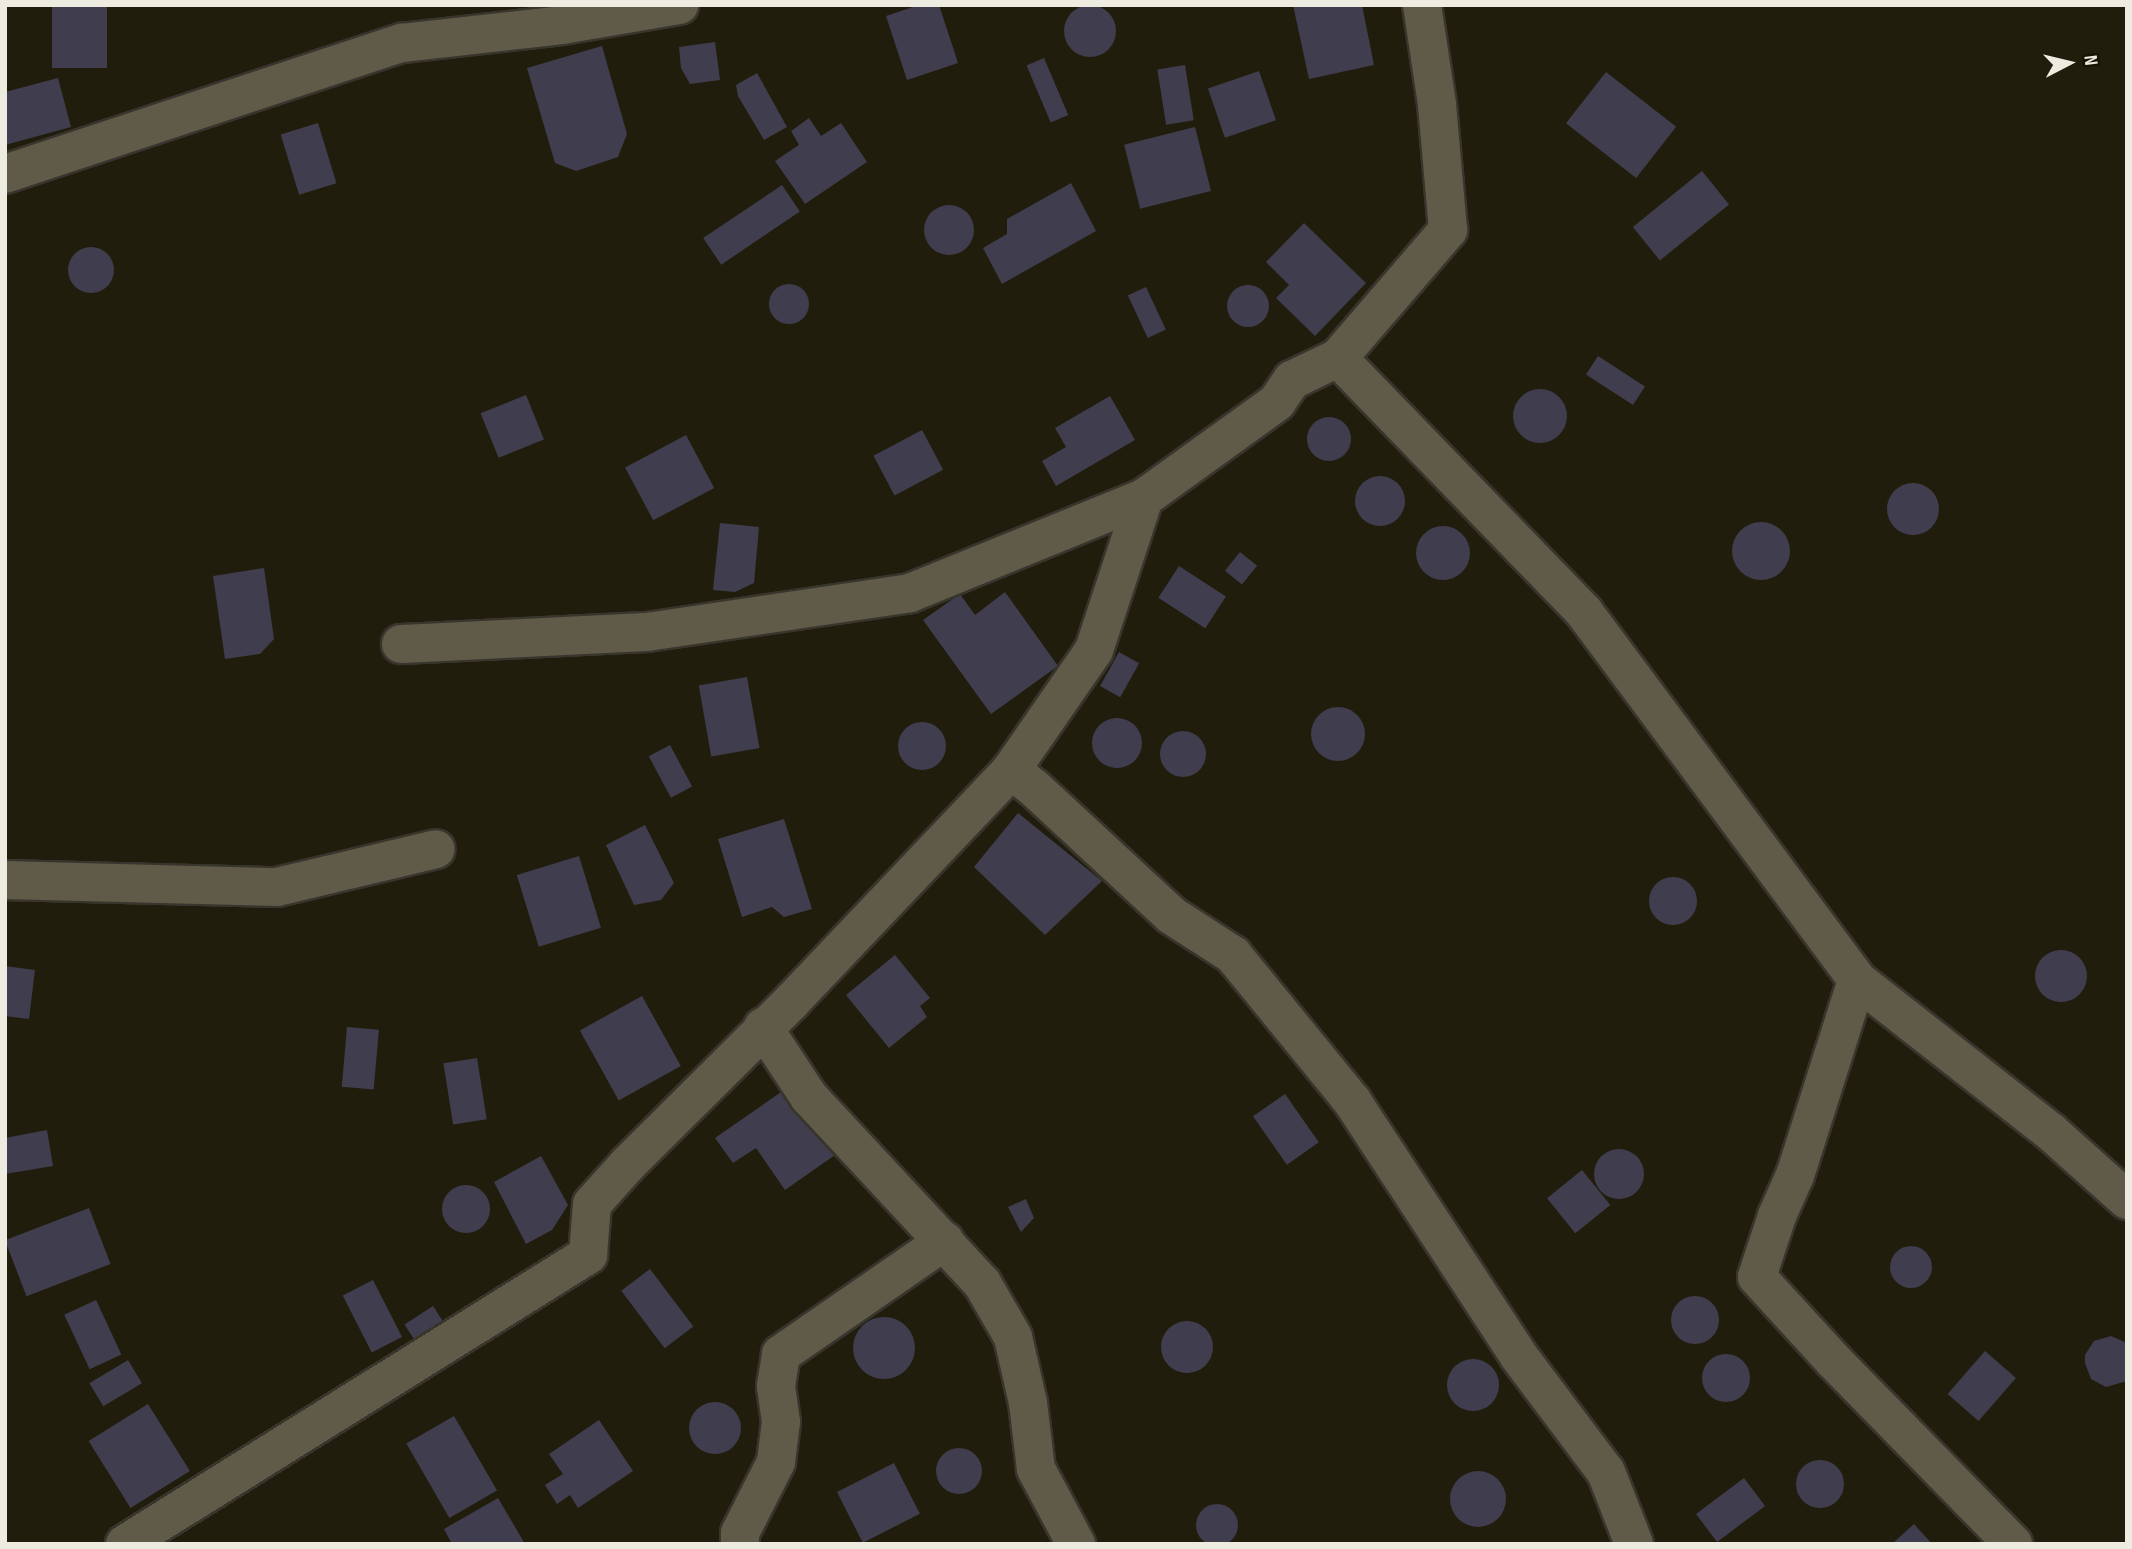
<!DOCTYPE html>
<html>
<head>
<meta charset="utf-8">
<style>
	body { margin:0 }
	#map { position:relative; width:2132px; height:1549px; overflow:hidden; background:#211d0d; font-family:"Sofia Sans Condensed",sans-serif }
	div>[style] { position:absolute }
	.building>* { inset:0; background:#403d4e; transform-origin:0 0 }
	.round { border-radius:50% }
	.roads { filter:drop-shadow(2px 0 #38352d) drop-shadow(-2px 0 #38352d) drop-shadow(0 2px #38352d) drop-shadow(0 -2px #38352d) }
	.minor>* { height:38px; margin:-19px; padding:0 19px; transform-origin:19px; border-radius:19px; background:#605b49 }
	span { translate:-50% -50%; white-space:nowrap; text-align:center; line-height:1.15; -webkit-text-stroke:5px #181405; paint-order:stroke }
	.frame { position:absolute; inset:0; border:7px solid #eeece1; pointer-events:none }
	.north { position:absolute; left:2034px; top:28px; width:70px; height:70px; -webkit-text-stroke:5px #181405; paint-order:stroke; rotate:83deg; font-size:19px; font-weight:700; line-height:28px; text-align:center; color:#eeece1 }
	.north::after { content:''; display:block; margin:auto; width:24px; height:32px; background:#eeece1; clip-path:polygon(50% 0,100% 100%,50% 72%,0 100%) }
</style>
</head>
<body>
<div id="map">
	<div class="building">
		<div style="left:52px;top:5px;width:55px;height:63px"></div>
		<div style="clip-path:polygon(919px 5px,939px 5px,958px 63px,907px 80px,886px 16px)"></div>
		<div style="clip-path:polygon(1293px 5px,1362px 5px,1374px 65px,1309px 79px)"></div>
		<div class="round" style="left:1064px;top:5px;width:52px;height:52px"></div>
		<div style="clip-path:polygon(715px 42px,720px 80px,690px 84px,681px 68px,679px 47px)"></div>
		<div style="clip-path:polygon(602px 46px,627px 134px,618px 157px,576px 171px,555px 163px,527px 68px)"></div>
		<div style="left:1044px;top:58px;width:62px;height:19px;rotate:67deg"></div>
		<div style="left:1185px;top:65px;width:56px;height:28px;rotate:81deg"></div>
		<div style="left:1259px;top:71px;width:52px;height:54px;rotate:71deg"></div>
		<div style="left:1606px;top:72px;width:89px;height:65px;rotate:38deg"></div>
		<div style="clip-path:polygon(757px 73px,787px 127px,764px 140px,738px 96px,736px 85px)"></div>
		<div style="clip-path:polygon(58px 78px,71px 127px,5px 145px,5px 92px)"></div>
		<div style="clip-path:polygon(809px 118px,821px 136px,841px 123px,867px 162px,805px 204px,775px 161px,799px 145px,791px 131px)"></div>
		<div style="left:318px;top:123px;width:63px;height:39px;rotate:73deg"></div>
		<div style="left:1195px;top:127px;width:66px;height:73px;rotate:76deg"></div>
		<div style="left:1702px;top:171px;width:43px;height:89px;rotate:51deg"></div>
		<div style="clip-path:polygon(1071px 183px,1096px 231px,1002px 284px,983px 248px,1007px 234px,1007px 219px)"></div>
		<div style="left:782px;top:185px;width:32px;height:95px;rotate:56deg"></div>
		<div class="round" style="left:924px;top:205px;width:50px;height:50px"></div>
		<div style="clip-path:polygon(1304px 223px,1366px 283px,1315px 336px,1276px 298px,1289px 285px,1266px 262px)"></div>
		<div class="round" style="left:68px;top:247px;width:46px;height:46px"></div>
		<div class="round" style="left:769px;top:284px;width:40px;height:40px"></div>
		<div class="round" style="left:1227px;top:285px;width:42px;height:42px"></div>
		<div style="left:1146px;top:287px;width:47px;height:20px;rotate:65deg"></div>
		<div style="left:1598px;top:356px;width:56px;height:22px;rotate:33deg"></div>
		<div class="round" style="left:1513px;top:389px;width:54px;height:54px"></div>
		<div style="left:526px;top:395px;width:48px;height:49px;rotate:68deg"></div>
		<div style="clip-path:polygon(1110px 396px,1135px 440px,1056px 486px,1042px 461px,1066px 447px,1055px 428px)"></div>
		<div class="round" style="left:1307px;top:417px;width:44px;height:44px"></div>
		<div style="left:922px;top:430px;width:45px;height:55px;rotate:62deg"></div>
		<div style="left:686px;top:435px;width:60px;height:69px;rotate:62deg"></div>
		<div class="round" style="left:1355px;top:476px;width:50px;height:50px"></div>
		<div class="round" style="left:1887px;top:483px;width:52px;height:52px"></div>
		<div class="round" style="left:1732px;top:522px;width:58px;height:58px"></div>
		<div style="clip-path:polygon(720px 523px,759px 527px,754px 583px,735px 592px,713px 590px)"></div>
		<div class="round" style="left:1416px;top:526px;width:54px;height:54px"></div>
		<div style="left:1240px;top:552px;width:22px;height:24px;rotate:39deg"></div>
		<div style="left:1179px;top:566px;width:56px;height:38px;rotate:33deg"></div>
		<div style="clip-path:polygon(264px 568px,274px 639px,260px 654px,225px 659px,213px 576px)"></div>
		<div style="clip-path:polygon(1005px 592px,1058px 666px,991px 714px,923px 620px,960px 594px,975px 615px)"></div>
		<div style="left:1119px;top:652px;width:23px;height:39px;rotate:29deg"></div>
		<div style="left:747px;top:677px;width:72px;height:49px;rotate:80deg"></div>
		<div class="round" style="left:1311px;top:707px;width:54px;height:54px"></div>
		<div class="round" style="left:1092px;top:718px;width:50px;height:50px"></div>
		<div class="round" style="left:898px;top:722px;width:48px;height:48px"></div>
		<div class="round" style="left:1160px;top:731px;width:46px;height:46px"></div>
		<div style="left:670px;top:745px;width:47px;height:24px;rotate:62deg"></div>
		<div style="clip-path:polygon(1018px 813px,1102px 881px,1045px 935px,974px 867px)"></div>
		<div style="clip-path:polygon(784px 819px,812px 909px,784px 917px,772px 907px,742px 917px,718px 839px)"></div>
		<div style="clip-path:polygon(645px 825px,674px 883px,661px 900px,634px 905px,606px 845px)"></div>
		<div style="left:579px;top:856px;width:75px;height:65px;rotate:73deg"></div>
		<div class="round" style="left:1649px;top:877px;width:48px;height:48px"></div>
		<div class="round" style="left:2035px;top:950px;width:52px;height:52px"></div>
		<div style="clip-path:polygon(895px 955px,930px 998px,920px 1006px,927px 1017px,889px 1048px,846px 995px)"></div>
		<div style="clip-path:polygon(5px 966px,35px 970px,29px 1019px,5px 1016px)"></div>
		<div style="left:642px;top:996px;width:80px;height:71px;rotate:61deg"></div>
		<div style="left:347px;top:1027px;width:32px;height:60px;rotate:5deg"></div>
		<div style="left:477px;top:1058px;width:62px;height:34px;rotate:81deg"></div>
		<div style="clip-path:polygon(787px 1088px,835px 1155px,785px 1190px,756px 1148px,733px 1163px,715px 1138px)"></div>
		<div style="left:1285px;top:1094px;width:59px;height:39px;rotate:55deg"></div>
		<div style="clip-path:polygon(47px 1130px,53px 1166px,5px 1174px,5px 1138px)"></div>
		<div class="round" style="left:1594px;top:1149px;width:50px;height:50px"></div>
		<div style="clip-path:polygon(541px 1156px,568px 1205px,552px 1230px,526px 1244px,494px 1182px)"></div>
		<div style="left:1582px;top:1170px;width:45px;height:45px;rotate:51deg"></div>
		<div class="round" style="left:442px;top:1185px;width:48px;height:48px"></div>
		<div style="clip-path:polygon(1026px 1199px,1034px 1218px,1021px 1232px,1008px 1207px)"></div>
		<div style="left:89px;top:1208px;width:60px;height:90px;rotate:69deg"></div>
		<div class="round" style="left:1890px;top:1246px;width:42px;height:42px"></div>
		<div style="left:650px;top:1269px;width:72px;height:36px;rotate:53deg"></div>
		<div style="left:373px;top:1280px;width:64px;height:34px;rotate:63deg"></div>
		<div class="round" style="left:1671px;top:1296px;width:48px;height:48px"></div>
		<div style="left:96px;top:1300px;width:60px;height:35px;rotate:65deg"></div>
		<div style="left:433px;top:1306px;width:17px;height:34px;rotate:57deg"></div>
		<div class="round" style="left:853px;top:1317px;width:62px;height:62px"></div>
		<div class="round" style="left:1161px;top:1321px;width:52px;height:52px"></div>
		<div style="clip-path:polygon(2111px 1336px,2127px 1343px,2127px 1381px,2106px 1387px,2091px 1379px,2085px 1363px,2085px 1355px,2094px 1341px)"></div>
		<div style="left:1985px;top:1351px;width:41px;height:57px;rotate:41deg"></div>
		<div class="round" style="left:1702px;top:1354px;width:48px;height:48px"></div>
		<div class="round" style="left:1447px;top:1359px;width:52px;height:52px"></div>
		<div style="left:128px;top:1360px;width:27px;height:45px;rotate:59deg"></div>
		<div class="round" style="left:689px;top:1402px;width:52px;height:52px"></div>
		<div style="left:148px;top:1404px;width:79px;height:70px;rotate:58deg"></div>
		<div style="left:454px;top:1416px;width:86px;height:55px;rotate:60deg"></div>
		<div style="clip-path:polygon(599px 1420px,633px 1471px,578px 1508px,570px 1495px,557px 1504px,545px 1485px,563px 1474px,549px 1454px)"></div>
		<div class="round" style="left:936px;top:1448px;width:46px;height:46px"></div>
		<div class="round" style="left:1796px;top:1460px;width:48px;height:48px"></div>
		<div style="left:894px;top:1463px;width:57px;height:64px;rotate:63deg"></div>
		<div class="round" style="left:1450px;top:1471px;width:56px;height:56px"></div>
		<div style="left:1744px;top:1478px;width:35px;height:60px;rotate:53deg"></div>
		<div style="clip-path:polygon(498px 1498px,525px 1544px,452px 1544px,444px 1529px)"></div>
		<div class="round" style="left:1196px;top:1504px;width:42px;height:42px"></div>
		<div style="clip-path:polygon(1914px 1524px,1932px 1544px,1892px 1544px)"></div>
	</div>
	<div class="roads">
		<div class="minor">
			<div style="left:5px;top:174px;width:418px;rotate:-18.3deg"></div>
			<div style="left:402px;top:43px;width:161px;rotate:-6.4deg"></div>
			<div style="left:562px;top:25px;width:119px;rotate:-9.7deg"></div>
			<div style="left:1338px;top:358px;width:354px;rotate:45.9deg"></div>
			<div style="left:1584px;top:612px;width:458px;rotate:53.4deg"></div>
			<div style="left:1857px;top:980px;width:205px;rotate:107.6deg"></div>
			<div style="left:1795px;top:1175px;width:45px;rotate:113.7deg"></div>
			<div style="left:1777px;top:1216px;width:64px;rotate:108.2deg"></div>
			<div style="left:1757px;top:1277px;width:114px;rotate:47.5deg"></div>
			<div style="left:1834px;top:1361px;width:256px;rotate:45.6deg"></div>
			<div style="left:401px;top:644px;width:246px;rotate:-2.8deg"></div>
			<div style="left:647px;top:632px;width:266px;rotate:-8.4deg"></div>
			<div style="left:910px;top:593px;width:253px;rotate:-22.1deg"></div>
			<div style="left:1011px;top:770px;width:28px;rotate:38deg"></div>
			<div style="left:1033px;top:787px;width:188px;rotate:42.8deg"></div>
			<div style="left:1171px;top:915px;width:74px;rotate:32.8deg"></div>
			<div style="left:1233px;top:955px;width:188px;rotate:50.8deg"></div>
			<div style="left:1352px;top:1101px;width:303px;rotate:56.8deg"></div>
			<div style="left:1518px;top:1355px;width:146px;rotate:53.1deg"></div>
			<div style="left:1606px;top:1472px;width:77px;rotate:68.7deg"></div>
			<div style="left:5px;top:880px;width:272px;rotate:1.5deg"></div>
			<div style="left:277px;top:887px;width:163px;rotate:-13.4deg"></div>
			<div style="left:1857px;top:980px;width:246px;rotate:38.1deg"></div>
			<div style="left:2051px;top:1132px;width:102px;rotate:41.8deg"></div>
			<div style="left:763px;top:1027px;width:84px;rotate:56.7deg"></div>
			<div style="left:809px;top:1097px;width:254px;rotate:47.1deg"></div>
			<div style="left:982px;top:1283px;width:62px;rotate:60.1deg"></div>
			<div style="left:1013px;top:1337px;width:68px;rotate:77.2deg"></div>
			<div style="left:1028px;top:1403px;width:66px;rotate:83.1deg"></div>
			<div style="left:1036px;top:1469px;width:85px;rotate:61.9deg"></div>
			<div style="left:125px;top:1544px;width:546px;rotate:-31.97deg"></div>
			<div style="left:588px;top:1255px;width:51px;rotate:-85.5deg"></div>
			<div style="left:592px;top:1204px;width:54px;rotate:-48deg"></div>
			<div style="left:628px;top:1164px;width:231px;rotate:-44.8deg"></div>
			<div style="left:792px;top:1001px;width:318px;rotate:-46.5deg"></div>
			<div style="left:1011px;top:770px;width:146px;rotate:-55.3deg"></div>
			<div style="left:1094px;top:650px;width:160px;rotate:-71.8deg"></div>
			<div style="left:1144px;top:498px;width:164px;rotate:-35.8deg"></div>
			<div style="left:1277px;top:402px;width:27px;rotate:-56deg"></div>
			<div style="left:1292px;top:380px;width:51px;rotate:-25.6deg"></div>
			<div style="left:1338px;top:358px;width:169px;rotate:-49.3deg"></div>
			<div style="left:1448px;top:230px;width:126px;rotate:-95deg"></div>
			<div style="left:1437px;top:104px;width:100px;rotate:-98.6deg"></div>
			<div style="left:740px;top:1544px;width:11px;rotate:-90deg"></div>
			<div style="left:740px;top:1533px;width:80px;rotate:-63.1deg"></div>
			<div style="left:776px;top:1462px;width:40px;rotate:-82.9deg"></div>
			<div style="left:781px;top:1422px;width:36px;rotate:-98deg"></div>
			<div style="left:776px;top:1386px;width:32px;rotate:-81deg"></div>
			<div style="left:781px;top:1354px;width:199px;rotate:-34.6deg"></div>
		</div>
	</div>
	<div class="frame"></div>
	<div class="north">N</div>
</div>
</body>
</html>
